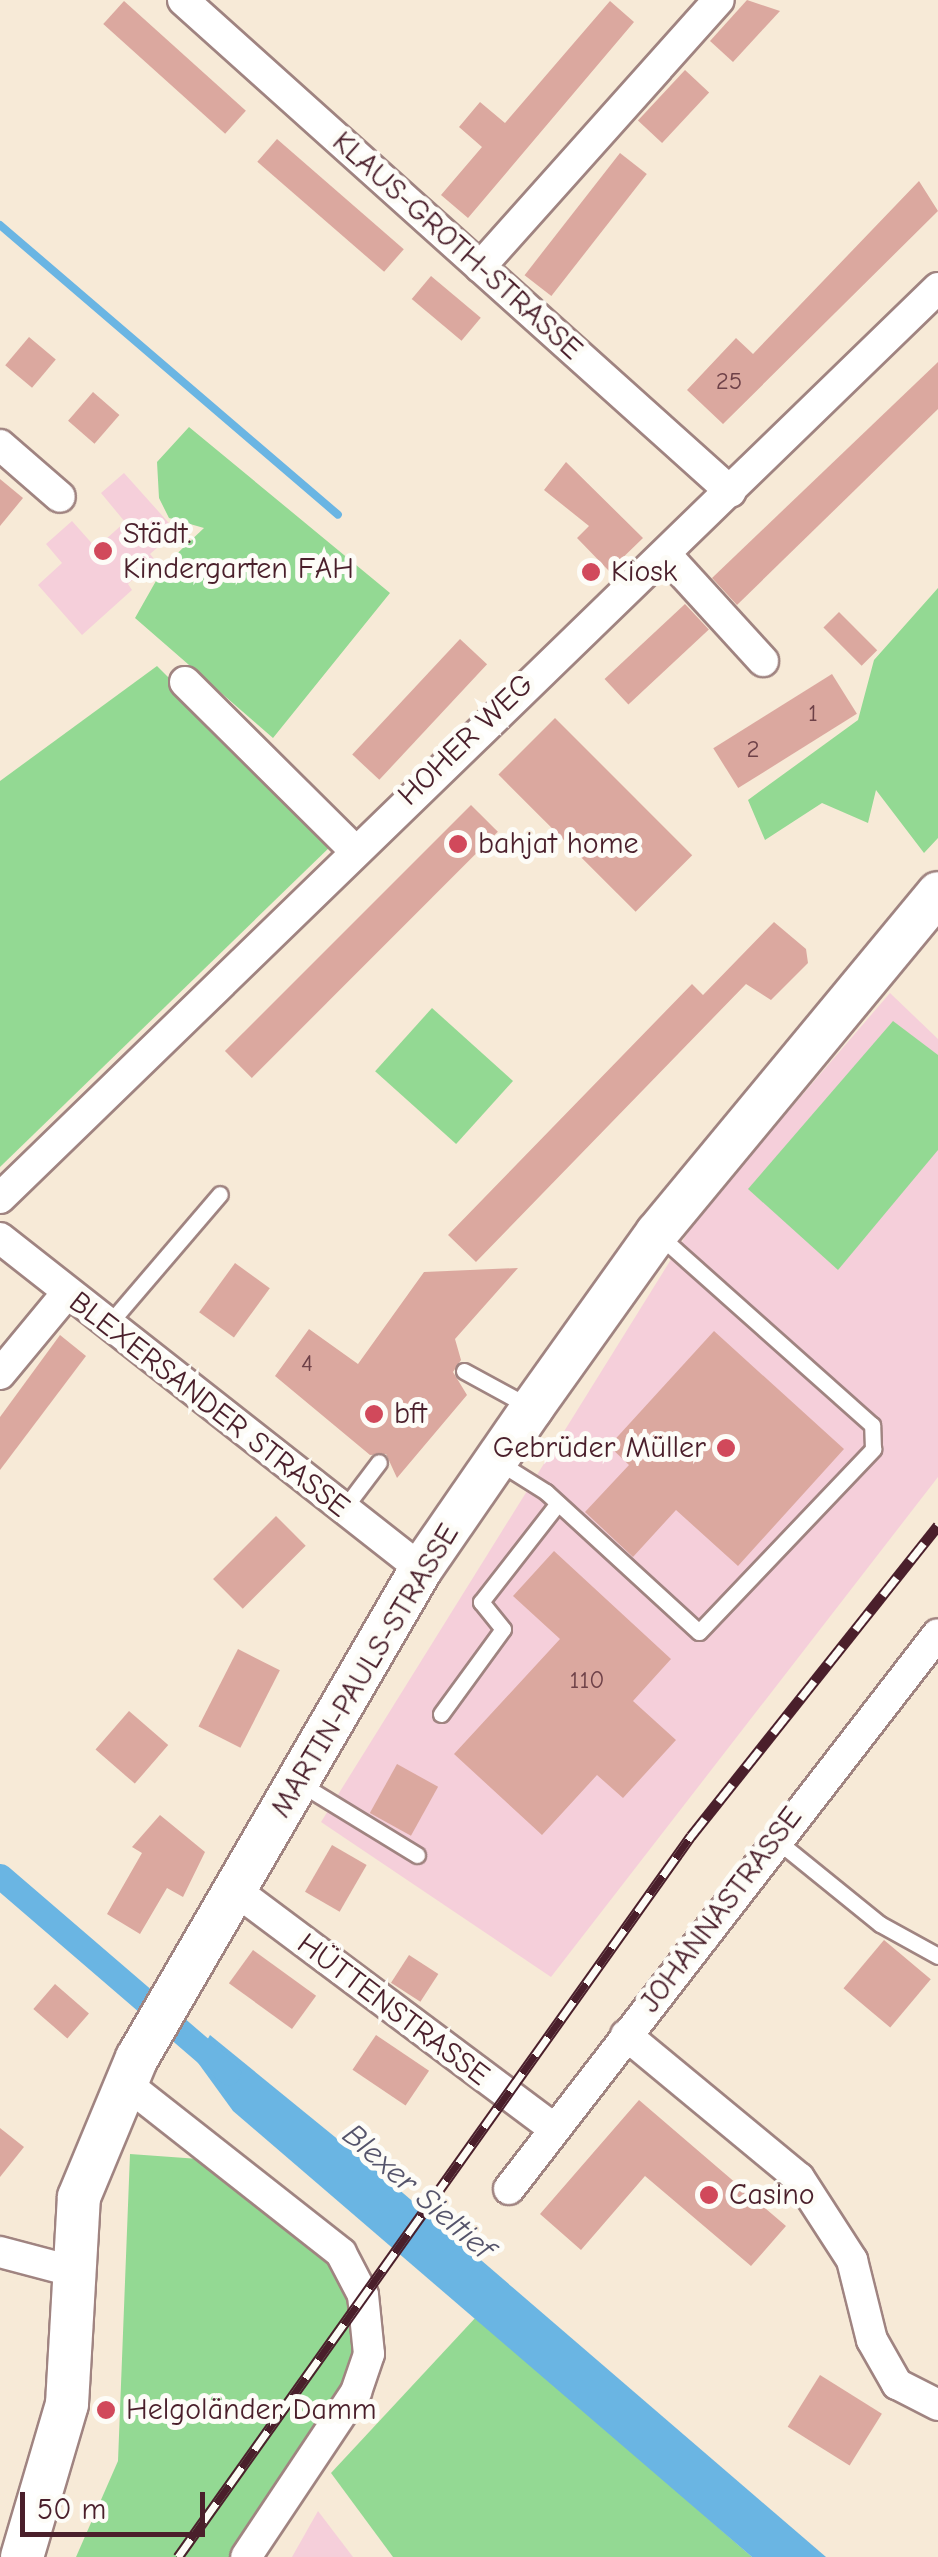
<!DOCTYPE html>
<html>
<head>
<meta charset="utf-8">
<style>
	body { margin:0 }
	#map { position:relative; width:938px; height:2557px; overflow:hidden; background:#f7ead7; font-family:"Comic Neue",sans-serif }
	div>[style] { position:absolute }
	.built>* { inset:0; background:#f5cfda }
	.green>* { inset:0; background:#93d993; transform-origin:0 0 }
	.water>* { inset:0; background:#6ab5e3 }
	.stream>* { height:8px; margin:-4px; padding:0 4px; transform-origin:4px; border-radius:4px; background:#6ab5e3 }
	.canal>* { height:25px; margin:-12.5px; padding:0 12.5px; transform-origin:12.5px; border-radius:12.5px; background:#6ab5e3 }
	.building>* { inset:0; background:#dba89f; transform-origin:0 0 }
	.roads { filter:drop-shadow(2px 0 #a08481) drop-shadow(-2px 0 #a08481) drop-shadow(0 2px #a08481) drop-shadow(0 -2px #a08481) }
	.lane>* { height:15px; margin:-7.5px; padding:0 7.5px; transform-origin:7.5px; border-radius:7.5px; background:#fff }
	.street>* { height:30px; margin:-15px; padding:0 15px; transform-origin:15px; border-radius:15px; background:#fff }
	.secondary>* { height:42px; margin:-21px; padding:0 21px; transform-origin:21px; border-radius:21px; background:#fff }
	.rail>* { height:11px; margin-top:-5.5px; transform-origin:0; background:repeating-linear-gradient(90deg,#fdfcf7 0 22px,#4a1f2b 0 44px); box-sizing:border-box; border-block:2px solid #4a1f2b }
	.dots>* { width:28px; height:28px; translate:-50% -50%; box-sizing:border-box; border:5px solid #fdfcf7; border-radius:50% }
	span { translate:-50% -50%; white-space:nowrap; text-align:center; line-height:1.15; -webkit-text-stroke:10px #fdfcf7; paint-order:stroke }
	.number-label { font-size:25px; color:#6e4148 }
	.number-label span { -webkit-text-stroke-width:0 }
	.street-label { font-size:30px; color:#4a1f2b }
	.poi-label { font-size:30px; color:#4a1f2b }
	.left { translate:0 -50%; text-align:left }
	.right { translate:-100% -50%; text-align:right }
	.water-label { font-size:32px; color:#55546b; font-style:italic }
	.scale { position:absolute; left:20px; top:2492px; width:185px; height:45px; box-sizing:border-box; border:5px solid #4a1f2b; border-top:0; padding-left:12px; font-size:30px; line-height:35px; white-space:nowrap; color:#4a1f2b; -webkit-text-stroke:8px #fdfcf7; paint-order:stroke }
</style>
</head>
<body>
<div id="map">
	<div class="built">
		<div style="clip-path:polygon(124px 473px,176px 531px,150px 554px,155px 560px,128px 584px,132px 590px,82px 635px,38px 585px,62px 563px,46px 544px,72px 521px,96px 548px,125px 522px,101px 493px)"></div>
		<div style="clip-path:polygon(890px 993px,938px 1039px,938px 1477px,551px 1977px,321px 1822px,698px 1216px)"></div>
		<div style="clip-path:polygon(318px 2511px,353px 2557px,292px 2557px)"></div>
	</div>
	<div class="green">
		<div style="clip-path:polygon(189px 427px,390px 593px,273px 738px,135px 618px,165px 565px,204px 528px,169px 518px,159px 498px,157px 462px)"></div>
		<div style="clip-path:polygon(938px 588px,938px 838px,924px 853px,876px 790px,868px 823px,822px 803px,765px 840px,748px 800px,858px 720px,874px 660px)"></div>
		<div style="clip-path:polygon(157px 666px,334px 843px,0 1167px,0 781px)"></div>
		<div style="left:432px;top:1008px;width:109px;height:85px;rotate:42deg"></div>
		<div style="clip-path:polygon(893px 1021px,938px 1055px,938px 1150px,838px 1270px,748px 1189px)"></div>
		<div style="clip-path:polygon(130px 2154px,199px 2159px,350px 2274px,355px 2363px,232px 2557px,76px 2557px,118px 2461px)"></div>
		<div style="clip-path:polygon(477px 2316px,752px 2557px,393px 2557px,331px 2473px)"></div>
	</div>
	<div class="water">
		<div style="clip-path:polygon(210px 2035px,389px 2181px,826px 2557px,752px 2557px,233px 2111px,196px 2060px)"></div>
	</div>
	<div class="stream">
		<div style="left:0;top:225px;width:445px;rotate:40.6deg"></div>
	</div>
	<div class="canal">
		<div style="left:0;top:1876px;width:301px;rotate:40.7deg"></div>
	</div>
	<div class="building">
		<div style="clip-path:polygon(747px 0,780px 11px,733px 62px,710px 41px)"></div>
		<div style="left:124px;top:1px;width:164px;height:31px;rotate:42deg"></div>
		<div style="clip-path:polygon(610px 1px,634px 22px,468px 218px,441px 195px,482px 147px,459px 127px,480px 102px,505px 123px)"></div>
		<div style="left:685px;top:70px;width:33px;height:69px;rotate:43deg"></div>
		<div style="left:277px;top:139px;width:168px;height:30px;rotate:41deg"></div>
		<div style="left:620px;top:153px;width:34px;height:155px;rotate:38deg"></div>
		<div style="clip-path:polygon(919px 181px,938px 211px,723px 424px,687px 390px,736px 338px,753px 354px)"></div>
		<div style="left:431px;top:276px;width:65px;height:30px;rotate:40deg"></div>
		<div style="left:29px;top:337px;width:35px;height:37px;rotate:40deg"></div>
		<div style="clip-path:polygon(938px 362px,938px 409px,737px 605px,712px 578px)"></div>
		<div style="left:93px;top:392px;width:35px;height:38px;rotate:41deg"></div>
		<div style="clip-path:polygon(566px 462px,643px 538px,609px 571px,577px 538px,589px 526px,544px 490px)"></div>
		<div style="clip-path:polygon(0 479px,23px 498px,0 526px)"></div>
		<div style="left:685px;top:604px;width:35px;height:110px;rotate:47deg"></div>
		<div style="left:839px;top:612px;width:54px;height:22px;rotate:45deg"></div>
		<div style="left:460px;top:639px;width:37px;height:158px;rotate:43deg"></div>
		<div style="left:832px;top:674px;width:47px;height:140px;rotate:58deg"></div>
		<div style="left:555px;top:718px;width:194px;height:80px;rotate:45deg"></div>
		<div style="left:471px;top:805px;width:38px;height:348px;rotate:45deg"></div>
		<div style="clip-path:polygon(774px 922px,806px 949px,808px 963px,771px 1000px,746px 984px,476px 1262px,448px 1235px,692px 984px,703px 995px)"></div>
		<div style="left:235px;top:1263px;width:43px;height:61px;rotate:36deg"></div>
		<div style="clip-path:polygon(518px 1268px,455px 1339px,461px 1360px,453px 1372px,467px 1395px,397px 1478px,386px 1454px,370px 1455px,275px 1376px,309px 1329px,358px 1364px,424px 1272px)"></div>
		<div style="clip-path:polygon(714px 1331px,844px 1449px,738px 1566px,676px 1510px,633px 1557px,585px 1512px,629px 1465px,609px 1446px)"></div>
		<div style="clip-path:polygon(60px 1335px,86px 1356px,0 1470px,0 1417px)"></div>
		<div style="left:276px;top:1516px;width:42px;height:89px;rotate:45deg"></div>
		<div style="clip-path:polygon(554px 1551px,671px 1659px,633px 1701px,676px 1740px,623px 1798px,597px 1775px,542px 1835px,454px 1754px,560px 1639px,513px 1596px)"></div>
		<div style="left:238px;top:1649px;width:47px;height:87px;rotate:27deg"></div>
		<div style="left:129px;top:1711px;width:52px;height:51px;rotate:41deg"></div>
		<div style="left:397px;top:1764px;width:47px;height:56px;rotate:29deg"></div>
		<div style="clip-path:polygon(160px 1815px,205px 1852px,183px 1897px,167px 1888px,140px 1934px,107px 1914px,142px 1853px,132px 1847px)"></div>
		<div style="left:332px;top:1845px;width:40px;height:54px;rotate:30deg"></div>
		<div style="left:884px;top:1940px;width:61px;height:63px;rotate:40deg"></div>
		<div style="left:253px;top:1950px;width:78px;height:41px;rotate:36deg"></div>
		<div style="left:409px;top:1955px;width:35px;height:33px;rotate:33deg"></div>
		<div style="left:55px;top:1984px;width:45px;height:33px;rotate:41deg"></div>
		<div style="left:376px;top:2035px;width:64px;height:42px;rotate:34deg"></div>
		<div style="clip-path:polygon(639px 2100px,786px 2226px,751px 2266px,645px 2176px,581px 2250px,540px 2214px)"></div>
		<div style="clip-path:polygon(0 2128px,24px 2147px,0 2177px)"></div>
		<div style="left:820px;top:2375px;width:73px;height:61px;rotate:32deg"></div>
	</div>
	<div class="roads">
		<div class="lane">
			<div style="left:108px;top:1325px;width:172px;rotate:-49.5deg"></div>
			<div style="left:464px;top:1371px;width:75px;rotate:28.6deg"></div>
			<div style="left:500px;top:1463px;width:54px;rotate:32.2deg"></div>
			<div style="left:546px;top:1492px;width:207px;rotate:42.5deg"></div>
			<div style="left:699px;top:1632px;width:253px;rotate:-46.4deg"></div>
			<div style="left:873px;top:1449px;width:24px;rotate:-92deg"></div>
			<div style="left:872px;top:1425px;width:284px;rotate:-138.3deg"></div>
			<div style="left:342px;top:1511px;width:61px;rotate:-52.9deg"></div>
			<div style="left:441px;top:1714px;width:105px;rotate:-53.9deg"></div>
			<div style="left:503px;top:1629px;width:35px;rotate:-129deg"></div>
			<div style="left:481px;top:1602px;width:125px;rotate:-52.1deg"></div>
			<div style="left:301px;top:1784px;width:136px;rotate:31.5deg"></div>
			<div style="left:775px;top:1839px;width:135px;rotate:39deg"></div>
			<div style="left:880px;top:1924px;width:66px;rotate:28.9deg"></div>
		</div>
		<div class="street">
			<div style="left:183px;top:0;width:736px;rotate:41.92deg"></div>
			<div style="left:480px;top:267px;width:358px;rotate:-48.2deg"></div>
			<div style="left:0;top:445px;width:79px;rotate:40.9deg"></div>
			<div style="left:668px;top:557px;width:141px;rotate:47.6deg"></div>
			<div style="left:185px;top:682px;width:238px;rotate:44.8deg"></div>
			<div style="left:0;top:1198px;width:1307px;rotate:-44.13deg"></div>
			<div style="left:0;top:1238px;width:536px;rotate:38.18deg"></div>
			<div style="left:0;top:1374px;width:105px;rotate:-50.4deg"></div>
			<div style="left:235px;top:1890px;width:397px;rotate:36.8deg"></div>
			<div style="left:626px;top:2035px;width:224px;rotate:39.6deg"></div>
			<div style="left:799px;top:2178px;width:98px;rotate:57.1deg"></div>
			<div style="left:852px;top:2260px;width:82px;rotate:76deg"></div>
			<div style="left:872px;top:2340px;width:51px;rotate:60.4deg"></div>
			<div style="left:897px;top:2384px;width:46px;rotate:27.1deg"></div>
			<div style="left:124px;top:2082px;width:276px;rotate:38.2deg"></div>
			<div style="left:341px;top:2253px;width:47px;rotate:62.4deg"></div>
			<div style="left:363px;top:2295px;width:59px;rotate:84.2deg"></div>
			<div style="left:369px;top:2354px;width:40px;rotate:108.9deg"></div>
			<div style="left:356px;top:2392px;width:198px;rotate:123.7deg"></div>
			<div style="left:509px;top:2189px;width:701px;rotate:-52.3deg"></div>
			<div style="left:0;top:2252px;width:74px;rotate:14.8deg"></div>
		</div>
		<div class="secondary">
			<div style="left:22px;top:2557px;width:159px;rotate:-73.6deg"></div>
			<div style="left:67px;top:2404px;width:207px;rotate:-86.7deg"></div>
			<div style="left:79px;top:2197px;width:151px;rotate:-67.4deg"></div>
			<div style="left:137px;top:2058px;width:565px;rotate:-59.85deg"></div>
			<div style="left:421px;top:1569px;width:196px;rotate:-55.4deg"></div>
			<div style="left:532px;top:1408px;width:215px;rotate:-54.5deg"></div>
			<div style="left:657px;top:1233px;width:441px;rotate:-50.4deg"></div>
		</div>
	</div>
	<div class="rail">
		<div style="left:178px;top:2557px;width:885px;rotate:-54.57deg"></div>
		<div style="left:691px;top:1836px;width:397px;rotate:-51.5deg"></div>
	</div>
	<div class="dots">
		<div style="left:103px;top:551px;background:#d1495b"></div>
		<div style="left:591px;top:572px;background:#d1495b"></div>
		<div style="left:458px;top:844px;background:#d1495b"></div>
		<div style="left:374px;top:1414px;background:#d1495b"></div>
		<div style="left:726px;top:1448px;background:#d1495b"></div>
		<div style="left:709px;top:2195px;background:#d1495b"></div>
		<div style="left:106px;top:2410px;background:#d1495b"></div>
	</div>
	<div class="number-label">
		<span style="left:729px;top:381px">25</span>
		<span style="left:813px;top:713px">1</span>
		<span style="left:753px;top:749px">2</span>
		<span style="left:307px;top:1363px">4</span>
		<span style="left:587px;top:1680px">110</span>
	</div>
	<div class="street-label">
		<span style="left:457px;top:246px;rotate:42deg">KLAUS-GROTH-STRASSE</span>
		<span style="left:466px;top:740px;rotate:-44deg">HOHER WEG</span>
		<span style="left:209px;top:1405px;rotate:38deg">BLEXERSANDER STRASSE</span>
		<span style="left:365px;top:1671px;rotate:-59deg">MARTIN-PAULS-STRASSE</span>
		<span style="left:721px;top:1910px;rotate:-53deg">JOHANNASTRASSE</span>
		<span style="left:393px;top:2010px;rotate:37deg">HÜTTENSTRASSE</span>
	</div>
	<div class="poi-label">
		<span class="left" style="left:123px;top:551px">Städt.<br>Kindergarten FAH</span>
		<span class="left" style="left:611px;top:572px">Kiosk</span>
		<span class="left" style="left:478px;top:844px">bahjat home</span>
		<span class="left" style="left:394px;top:1414px">bft</span>
		<span class="right" style="left:706px;top:1448px">Gebrüder Müller</span>
		<span class="left" style="left:729px;top:2195px">Casino</span>
		<span class="left" style="left:126px;top:2410px">Helgoländer Damm</span>
	</div>
	<div class="water-label">
		<span style="left:418px;top:2192px;rotate:41deg">Blexer Sieltief</span>
	</div>
	<div class="scale">50 m</div>
</div>
</body>
</html>
